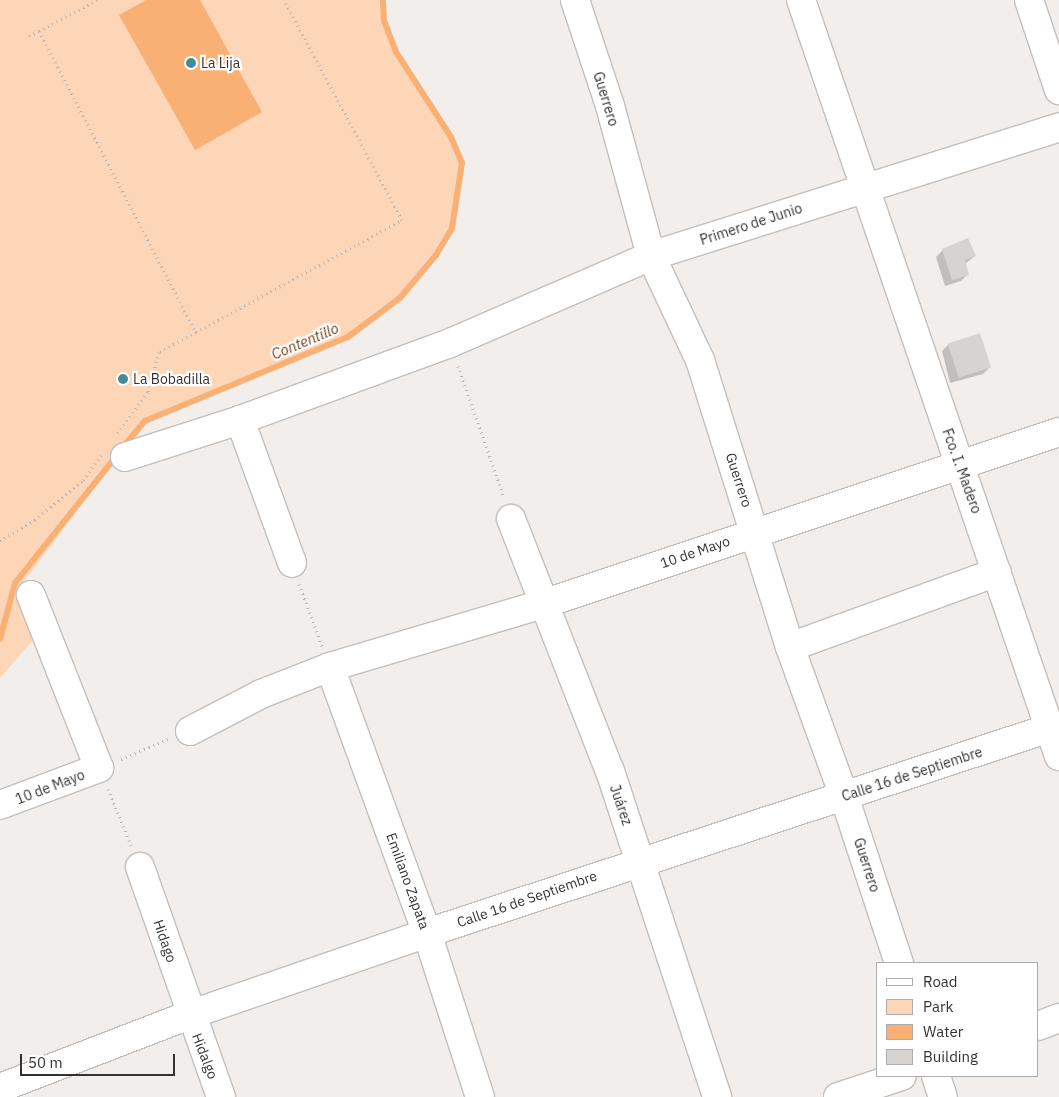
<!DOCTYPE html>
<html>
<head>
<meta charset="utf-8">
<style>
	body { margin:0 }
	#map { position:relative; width:1059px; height:1097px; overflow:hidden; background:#f2eeeb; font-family:"IBM Plex Sans",sans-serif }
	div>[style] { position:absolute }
	.green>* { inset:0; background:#fdd6b8 }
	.water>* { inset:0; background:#f8b075 }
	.shadow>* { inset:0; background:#0003 }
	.stream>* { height:6px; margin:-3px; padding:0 3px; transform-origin:3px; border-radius:3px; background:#f8b075 }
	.building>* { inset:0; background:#d7d3d0; transform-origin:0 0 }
	.path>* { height:3px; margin-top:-1.5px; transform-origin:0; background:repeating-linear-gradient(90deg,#b7b4b1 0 1px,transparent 0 5px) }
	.roads { filter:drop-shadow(1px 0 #c2bfbc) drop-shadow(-1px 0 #c2bfbc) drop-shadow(0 1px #c2bfbc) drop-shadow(0 -1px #c2bfbc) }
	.minor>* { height:28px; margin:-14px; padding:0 14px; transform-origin:14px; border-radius:14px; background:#fff }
	.dots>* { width:14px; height:14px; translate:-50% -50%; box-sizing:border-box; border:2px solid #fff; border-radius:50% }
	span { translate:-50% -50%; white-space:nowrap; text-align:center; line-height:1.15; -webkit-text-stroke:4.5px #fff; paint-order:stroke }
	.poi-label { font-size:14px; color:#333231 }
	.left { translate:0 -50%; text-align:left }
	.street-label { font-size:14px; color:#333231 }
	.water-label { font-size:15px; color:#704216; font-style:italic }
	.legend { position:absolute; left:876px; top:962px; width:162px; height:115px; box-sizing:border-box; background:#fff; border:1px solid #adadad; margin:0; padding:6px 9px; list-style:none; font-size:15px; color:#333231 }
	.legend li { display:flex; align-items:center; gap:10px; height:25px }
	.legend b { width:25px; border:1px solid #adadad }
	.scale { position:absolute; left:20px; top:1054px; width:155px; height:22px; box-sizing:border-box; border:2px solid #333231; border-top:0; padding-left:6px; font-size:15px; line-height:18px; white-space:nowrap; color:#333231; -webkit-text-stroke:4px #fff; paint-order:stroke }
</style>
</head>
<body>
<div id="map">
	<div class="green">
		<div style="clip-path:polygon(0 0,383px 0,384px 21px,396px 52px,451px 137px,462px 163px,452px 228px,436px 255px,400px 298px,348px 337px,145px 421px,21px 585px,39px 633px,0 678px)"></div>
	</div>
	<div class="water">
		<div style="clip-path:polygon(146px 0,200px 0,262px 112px,195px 150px,119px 15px)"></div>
	</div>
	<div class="shadow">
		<div style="clip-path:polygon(943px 250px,975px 256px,965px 264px,968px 274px,961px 281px,945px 286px,936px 257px)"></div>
		<div style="clip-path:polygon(949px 344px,990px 367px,983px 374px,950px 383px,942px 351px)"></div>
	</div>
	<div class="stream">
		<div style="left:123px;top:447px;width:34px;rotate:-50deg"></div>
		<div style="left:145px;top:421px;width:220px;rotate:-22.5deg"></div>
		<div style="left:348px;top:337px;width:65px;rotate:-36.9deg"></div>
		<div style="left:400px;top:298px;width:56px;rotate:-50.1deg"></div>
		<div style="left:436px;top:255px;width:31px;rotate:-59deg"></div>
		<div style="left:452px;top:228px;width:66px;rotate:-81.3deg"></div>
		<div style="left:462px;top:163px;width:28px;rotate:-113deg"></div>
		<div style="left:451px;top:137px;width:101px;rotate:-122.9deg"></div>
		<div style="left:396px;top:52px;width:33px;rotate:-111deg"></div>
		<div style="left:384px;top:21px;width:21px;rotate:-93deg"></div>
		<div style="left:0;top:639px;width:58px;rotate:-75deg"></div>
		<div style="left:15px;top:583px;width:164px;rotate:-51.4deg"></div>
	</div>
	<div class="building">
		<div style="clip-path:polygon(968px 238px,976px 256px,965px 260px,969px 275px,952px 280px,942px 249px)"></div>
		<div style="left:980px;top:333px;width:36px;height:34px;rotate:72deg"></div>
	</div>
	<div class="path">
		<div style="left:39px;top:31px;width:66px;rotate:-28.1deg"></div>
		<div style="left:29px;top:36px;width:11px;rotate:-27deg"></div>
		<div style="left:39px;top:31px;width:339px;rotate:62.5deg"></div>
		<div style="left:196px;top:332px;width:42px;rotate:151.6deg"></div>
		<div style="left:159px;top:352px;width:41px;rotate:105.4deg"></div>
		<div style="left:148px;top:392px;width:52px;rotate:126.4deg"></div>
		<div style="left:196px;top:332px;width:234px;rotate:-28.5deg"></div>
		<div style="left:402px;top:220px;width:250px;rotate:-118.2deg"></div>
		<div style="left:458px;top:366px;width:139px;rotate:70.7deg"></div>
		<div style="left:0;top:541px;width:41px;rotate:-31deg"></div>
		<div style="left:35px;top:520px;width:62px;rotate:-39.8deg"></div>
		<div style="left:83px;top:480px;width:31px;rotate:-54deg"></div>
		<div style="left:299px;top:584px;width:66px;rotate:69.6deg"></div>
		<div style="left:121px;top:759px;width:51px;rotate:-23.1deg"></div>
		<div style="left:108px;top:789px;width:61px;rotate:67.7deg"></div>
	</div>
	<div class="roads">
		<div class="minor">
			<div style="left:575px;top:0;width:112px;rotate:71.7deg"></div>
			<div style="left:610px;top:106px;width:156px;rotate:74.7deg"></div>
			<div style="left:651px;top:256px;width:115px;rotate:64.8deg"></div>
			<div style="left:700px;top:360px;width:301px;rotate:72.6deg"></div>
			<div style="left:790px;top:647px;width:158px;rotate:70.1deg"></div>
			<div style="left:844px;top:796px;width:176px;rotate:71.8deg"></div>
			<div style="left:801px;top:0;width:799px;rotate:71.16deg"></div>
			<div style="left:1029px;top:0;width:95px;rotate:71.6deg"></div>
			<div style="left:240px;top:420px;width:152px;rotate:70deg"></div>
			<div style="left:125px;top:457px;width:121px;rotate:-17.8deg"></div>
			<div style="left:240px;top:420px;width:224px;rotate:-20.1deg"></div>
			<div style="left:450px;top:343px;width:219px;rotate:-23.4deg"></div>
			<div style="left:651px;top:256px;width:428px;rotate:-17.5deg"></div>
			<div style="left:511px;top:519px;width:271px;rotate:68.6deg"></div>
			<div style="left:610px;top:771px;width:343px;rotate:71.8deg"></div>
			<div style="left:790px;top:647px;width:220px;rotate:-19.9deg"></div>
			<div style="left:330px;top:667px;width:283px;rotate:70deg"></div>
			<div style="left:427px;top:933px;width:172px;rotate:72.1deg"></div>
			<div style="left:190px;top:731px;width:80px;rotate:-27.5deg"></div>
			<div style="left:261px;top:694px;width:74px;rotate:-21.4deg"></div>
			<div style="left:330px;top:667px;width:222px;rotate:-16.5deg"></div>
			<div style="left:543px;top:604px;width:544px;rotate:-18.43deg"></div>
			<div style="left:0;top:805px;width:106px;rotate:-20.5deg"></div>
			<div style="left:99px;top:768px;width:186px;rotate:-111.5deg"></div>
			<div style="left:140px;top:867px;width:244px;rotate:70.6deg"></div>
			<div style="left:1038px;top:1026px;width:22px;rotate:-21deg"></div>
			<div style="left:936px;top:1076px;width:22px;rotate:72deg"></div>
			<div style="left:0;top:1088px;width:203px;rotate:-21.1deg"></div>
			<div style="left:189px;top:1015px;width:252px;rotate:-19deg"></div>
			<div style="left:427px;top:933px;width:665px;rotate:-18.22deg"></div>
			<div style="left:838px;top:1097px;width:67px;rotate:-18.2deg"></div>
		</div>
	</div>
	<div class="dots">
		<div style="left:191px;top:63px;background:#468c98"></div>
		<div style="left:123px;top:379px;background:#468c98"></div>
	</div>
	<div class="poi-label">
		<span class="left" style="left:201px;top:63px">La Lija</span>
		<span class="left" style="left:133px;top:379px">La Bobadilla</span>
	</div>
	<div class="street-label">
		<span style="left:606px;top:99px;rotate:73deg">Guerrero</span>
		<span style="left:751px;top:224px;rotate:-18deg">Primero de Junio</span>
		<span style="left:962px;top:471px;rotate:70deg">Fco. I. Madero</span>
		<span style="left:739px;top:480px;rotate:72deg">Guerrero</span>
		<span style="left:695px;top:552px;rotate:-19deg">10 de Mayo</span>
		<span style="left:912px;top:774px;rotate:-18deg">Calle 16 de Septiembre</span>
		<span style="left:50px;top:787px;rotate:-21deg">10 de Mayo</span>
		<span style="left:621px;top:805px;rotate:71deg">Juárez</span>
		<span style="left:867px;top:865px;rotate:72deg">Guerrero</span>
		<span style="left:408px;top:881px;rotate:70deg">Emiliano Zapata</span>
		<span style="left:527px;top:899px;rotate:-19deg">Calle 16 de Septiembre</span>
		<span style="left:165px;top:941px;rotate:71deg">Hidago</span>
		<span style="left:205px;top:1056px;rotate:69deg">Hidalgo</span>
	</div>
	<div class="water-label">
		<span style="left:305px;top:341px;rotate:-23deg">Contentillo</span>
	</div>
	<ul class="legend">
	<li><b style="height:6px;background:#fff"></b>Road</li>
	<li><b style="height:14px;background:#fdd6b8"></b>Park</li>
	<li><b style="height:14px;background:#f8b075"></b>Water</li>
	<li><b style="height:14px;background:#d7d3d0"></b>Building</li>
	</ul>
	<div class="scale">50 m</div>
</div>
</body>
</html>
